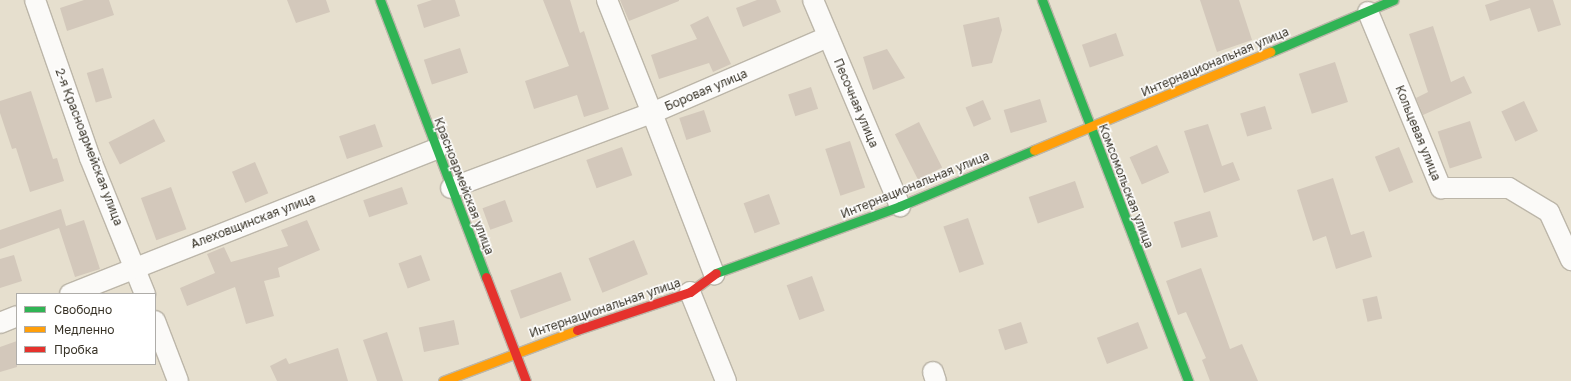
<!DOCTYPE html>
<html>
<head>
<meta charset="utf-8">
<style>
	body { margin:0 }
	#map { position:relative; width:1571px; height:381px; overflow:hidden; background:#e6dfce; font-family:"Golos Text",sans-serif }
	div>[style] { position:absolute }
	.building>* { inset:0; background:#d3c8bb; transform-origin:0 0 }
	.roads { filter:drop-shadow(1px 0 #bcb6a9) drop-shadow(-1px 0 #bcb6a9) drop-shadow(0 1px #bcb6a9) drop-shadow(0 -1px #bcb6a9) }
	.street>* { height:20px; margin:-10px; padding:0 10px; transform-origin:10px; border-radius:10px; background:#fbfaf8 }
	.fast>* { height:9px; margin:-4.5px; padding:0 4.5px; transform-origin:4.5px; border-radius:4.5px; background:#30b455 }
	.slow>* { height:9px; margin:-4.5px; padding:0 4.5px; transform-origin:4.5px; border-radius:4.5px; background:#ff9f0a }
	.jam>* { height:9px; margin:-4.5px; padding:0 4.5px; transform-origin:4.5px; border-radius:4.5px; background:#e5322d }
	span { translate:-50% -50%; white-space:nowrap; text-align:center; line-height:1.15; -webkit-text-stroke:3px #fff; paint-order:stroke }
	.street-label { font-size:12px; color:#383327 }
	.legend { position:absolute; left:16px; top:293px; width:140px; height:72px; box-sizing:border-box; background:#fff; border:1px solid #afada9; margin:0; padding:5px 7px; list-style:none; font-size:12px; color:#383327 }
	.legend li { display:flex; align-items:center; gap:8px; height:20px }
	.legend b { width:20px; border:1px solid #afada9 }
</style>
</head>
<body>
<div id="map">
	<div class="building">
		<div style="clip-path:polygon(84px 0,109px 0,114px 15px,67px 31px,60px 8px)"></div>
		<div style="clip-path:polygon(287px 0,326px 0,330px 12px,296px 23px)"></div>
		<div style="clip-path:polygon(432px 0,455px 0,460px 16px,424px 28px,417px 5px)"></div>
		<div style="clip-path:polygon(543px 0,570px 0,580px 33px,584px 31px,609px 109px,584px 117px,577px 95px,534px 109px,525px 81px,569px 66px)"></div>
		<div style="clip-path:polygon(620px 0,679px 0,679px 1px,629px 21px)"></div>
		<div style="clip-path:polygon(757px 0,776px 0,781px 12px,743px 27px,736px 8px)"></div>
		<div style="clip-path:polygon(1200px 0,1239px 0,1252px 40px,1217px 52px)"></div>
		<div style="clip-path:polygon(1500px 0,1553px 0,1561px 25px,1538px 32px,1530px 8px,1490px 21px,1485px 5px)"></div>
		<div style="clip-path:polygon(708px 16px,731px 64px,713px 72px,709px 63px,659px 79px,651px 55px,697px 39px,690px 25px)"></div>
		<div style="clip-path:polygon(999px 17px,1002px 30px,992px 63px,972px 67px,963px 25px)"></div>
		<div style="clip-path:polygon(1433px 26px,1451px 82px,1464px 76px,1472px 93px,1423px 115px,1416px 98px,1428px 92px,1409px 34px)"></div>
		<div style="left:1116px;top:33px;width:24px;height:36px;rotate:71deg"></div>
		<div style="left:460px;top:48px;width:26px;height:38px;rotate:72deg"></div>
		<div style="clip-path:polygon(887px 49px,905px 78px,873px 90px,863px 57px)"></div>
		<div style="left:1335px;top:62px;width:42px;height:38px;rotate:72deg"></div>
		<div style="left:103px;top:68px;width:31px;height:17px;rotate:73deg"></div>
		<div style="left:811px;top:87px;width:23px;height:24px;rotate:72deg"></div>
		<div style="clip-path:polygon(31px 91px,53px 159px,57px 158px,64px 181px,30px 192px,16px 148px,12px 149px,0 113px,0 101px)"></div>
		<div style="left:1040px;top:99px;width:24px;height:38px;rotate:73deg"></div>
		<div style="left:983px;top:100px;width:21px;height:19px;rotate:67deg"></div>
		<div style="left:1524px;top:101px;width:33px;height:25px;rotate:65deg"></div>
		<div style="left:1265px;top:106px;width:24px;height:26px;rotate:73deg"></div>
		<div style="left:704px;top:110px;width:23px;height:26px;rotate:72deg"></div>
		<div style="left:154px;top:119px;width:25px;height:51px;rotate:63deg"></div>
		<div style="left:1470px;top:121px;width:39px;height:34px;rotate:72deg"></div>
		<div style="left:919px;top:122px;width:51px;height:27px;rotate:63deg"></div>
		<div style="left:375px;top:124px;width:24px;height:38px;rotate:71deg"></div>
		<div style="clip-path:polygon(1208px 124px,1222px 166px,1233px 162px,1240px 180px,1204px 193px,1184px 131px)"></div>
		<div style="left:850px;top:141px;width:49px;height:26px;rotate:72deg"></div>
		<div style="left:1157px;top:145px;width:30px;height:30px;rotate:66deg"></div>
		<div style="left:622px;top:147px;width:30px;height:38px;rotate:70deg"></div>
		<div style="left:1399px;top:147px;width:38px;height:26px;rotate:68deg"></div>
		<div style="left:255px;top:162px;width:34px;height:25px;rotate:67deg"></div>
		<div style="clip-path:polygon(1333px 178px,1351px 235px,1364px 231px,1372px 257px,1336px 269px,1326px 236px,1313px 241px,1297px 190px)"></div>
		<div style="left:1075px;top:181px;width:28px;height:49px;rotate:71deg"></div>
		<div style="left:171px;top:187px;width:45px;height:32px;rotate:70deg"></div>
		<div style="left:402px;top:187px;width:18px;height:41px;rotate:71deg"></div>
		<div style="left:769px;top:194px;width:32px;height:27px;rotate:70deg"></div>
		<div style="left:505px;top:200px;width:23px;height:24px;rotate:70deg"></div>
		<div style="clip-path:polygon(61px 209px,66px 226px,84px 220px,100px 269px,75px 277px,59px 228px,0 249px,0 230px)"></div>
		<div style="left:1210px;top:211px;width:27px;height:38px;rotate:73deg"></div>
		<div style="left:968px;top:218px;width:49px;height:26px;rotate:71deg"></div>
		<div style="clip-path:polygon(307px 220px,320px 250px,278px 268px,280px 277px,264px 281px,274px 316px,246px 324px,235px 287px,187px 306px,180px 288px,215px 273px,207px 254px,224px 247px,231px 262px,288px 246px,281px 230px)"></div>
		<div style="left:634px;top:240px;width:37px;height:49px;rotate:68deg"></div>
		<div style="clip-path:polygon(14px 255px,22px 281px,0 288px,0 259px)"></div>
		<div style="left:421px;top:255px;width:27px;height:24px;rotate:70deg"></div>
		<div style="clip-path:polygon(1201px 268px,1230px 349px,1242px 344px,1258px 381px,1210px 381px,1202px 360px,1206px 358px,1186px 312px,1178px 315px,1166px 281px)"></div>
		<div style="left:561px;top:272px;width:30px;height:54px;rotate:70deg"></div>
		<div style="left:812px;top:276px;width:37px;height:27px;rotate:70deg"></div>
		<div style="left:1377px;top:296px;width:23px;height:15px;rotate:77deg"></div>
		<div style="left:454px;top:320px;width:25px;height:36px;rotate:78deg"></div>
		<div style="left:1021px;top:322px;width:22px;height:24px;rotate:72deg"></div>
		<div style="left:1138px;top:322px;width:28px;height:44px;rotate:69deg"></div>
		<div style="clip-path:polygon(387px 332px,403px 381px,377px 381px,363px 340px)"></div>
		<div style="clip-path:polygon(17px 341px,17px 367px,0 372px,0 347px)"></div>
		<div style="clip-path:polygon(338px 348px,348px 381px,277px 381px,270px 366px,286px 358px,289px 364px)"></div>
	</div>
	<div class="roads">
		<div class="street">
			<div style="left:35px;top:0;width:167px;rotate:70.8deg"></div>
			<div style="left:90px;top:158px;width:147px;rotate:68deg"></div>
			<div style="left:607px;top:0;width:122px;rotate:68.3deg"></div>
			<div style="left:652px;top:113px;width:192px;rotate:-23.4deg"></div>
			<div style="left:813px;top:0;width:224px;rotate:67.1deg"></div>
			<div style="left:1368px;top:12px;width:191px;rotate:67.5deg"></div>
			<div style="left:1441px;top:188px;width:68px"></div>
			<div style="left:1509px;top:188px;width:47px;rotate:31deg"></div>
			<div style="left:1549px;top:212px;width:53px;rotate:65.4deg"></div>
			<div style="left:451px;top:188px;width:215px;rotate:-20.5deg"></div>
			<div style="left:652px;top:113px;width:173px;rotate:68.9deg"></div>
			<div style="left:690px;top:292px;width:96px;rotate:68deg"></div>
			<div style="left:70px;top:294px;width:395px;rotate:-21.6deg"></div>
			<div style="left:155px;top:321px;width:64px;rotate:69deg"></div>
			<div style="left:0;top:323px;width:18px;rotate:-22deg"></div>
			<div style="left:933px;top:372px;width:9px;rotate:72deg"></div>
		</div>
		<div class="fast">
			<div style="left:380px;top:0;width:297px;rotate:69.1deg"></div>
			<div style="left:1042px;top:0;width:408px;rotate:69deg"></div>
			<div style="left:1270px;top:52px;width:134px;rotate:-22.9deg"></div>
			<div style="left:716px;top:273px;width:196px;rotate:-20deg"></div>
			<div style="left:900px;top:206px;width:145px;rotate:-22.7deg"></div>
		</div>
		<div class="slow">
			<div style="left:1034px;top:150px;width:256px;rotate:-22.6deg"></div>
			<div style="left:443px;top:381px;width:143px;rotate:-20.8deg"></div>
		</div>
		<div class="jam">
			<div style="left:486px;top:277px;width:111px;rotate:69deg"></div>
			<div style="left:577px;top:330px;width:119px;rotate:-18.6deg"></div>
			<div style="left:690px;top:292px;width:32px;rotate:-36deg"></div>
		</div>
	</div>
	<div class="street-label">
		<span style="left:1215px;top:62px;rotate:-23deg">Интернациональная улица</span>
		<span style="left:706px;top:90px;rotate:-23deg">Боровая улица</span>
		<span style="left:856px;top:103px;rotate:67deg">Песочная улица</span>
		<span style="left:1418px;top:133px;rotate:68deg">Кольцевая улица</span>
		<span style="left:89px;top:147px;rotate:69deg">2-я Красноармейская улица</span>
		<span style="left:915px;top:185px;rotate:-22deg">Интернациональная улица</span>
		<span style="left:464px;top:186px;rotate:69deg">Красноармейская улица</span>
		<span style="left:1126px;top:186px;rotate:69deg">Комсомольская улица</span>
		<span style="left:253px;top:221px;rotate:-21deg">Алеховщинская улица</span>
		<span style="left:605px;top:308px;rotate:-19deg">Интернациональная улица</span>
	</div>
	<ul class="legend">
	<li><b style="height:5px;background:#30b455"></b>Свободно</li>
	<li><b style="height:5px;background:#ff9f0a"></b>Медленно</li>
	<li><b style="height:5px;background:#e5322d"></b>Пробка</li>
	</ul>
</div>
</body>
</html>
